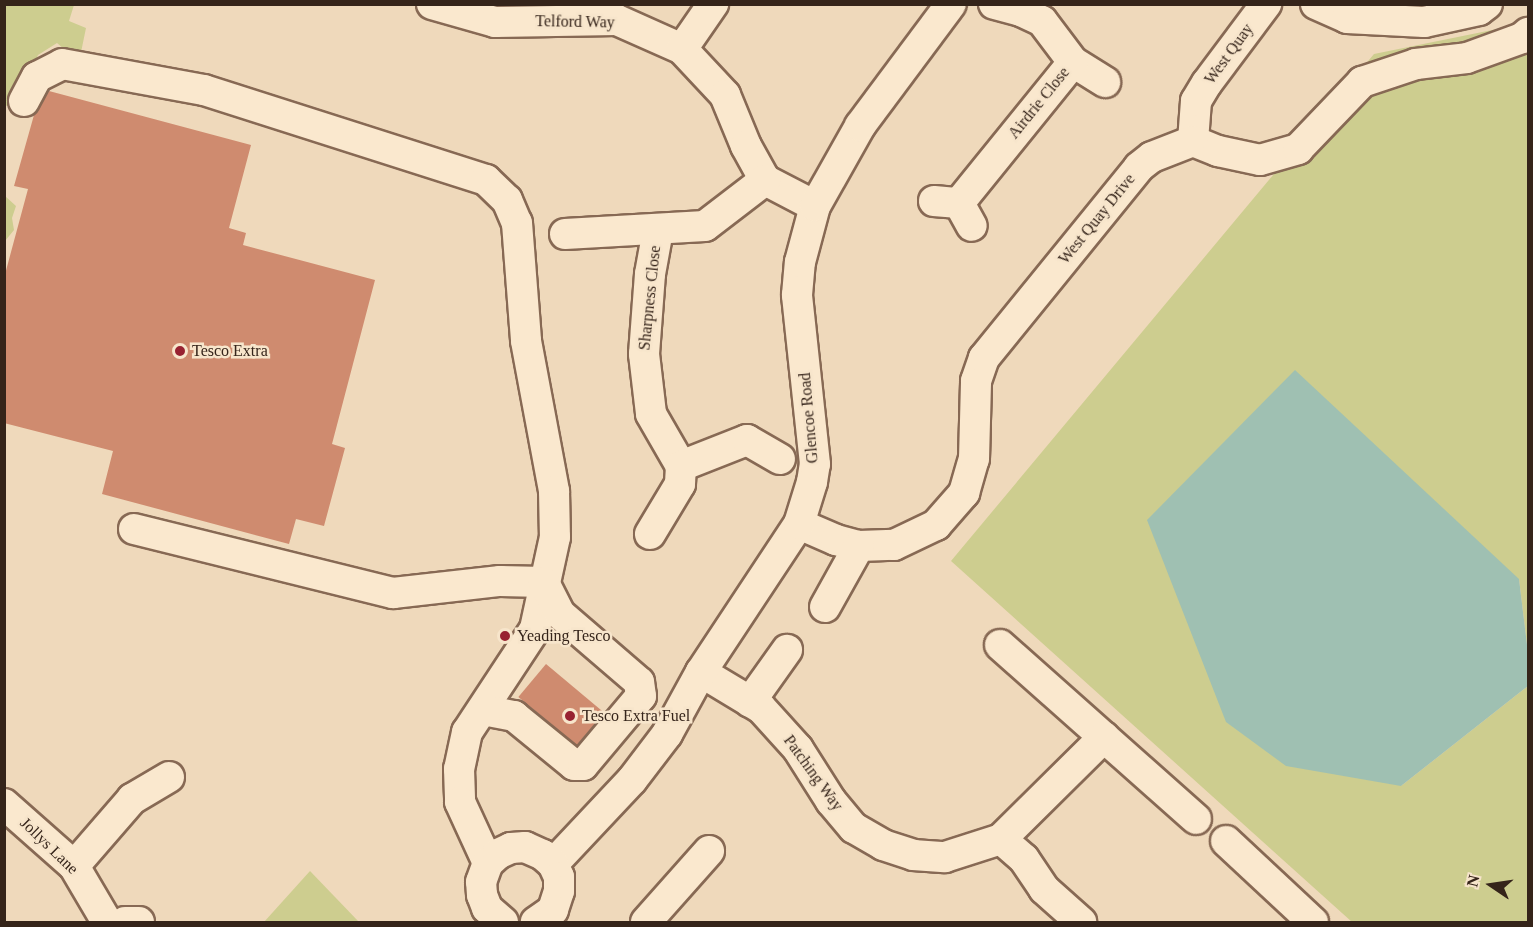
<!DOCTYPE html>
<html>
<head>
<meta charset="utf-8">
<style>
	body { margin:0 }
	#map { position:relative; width:1533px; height:927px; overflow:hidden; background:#efd9bb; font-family:Georgia,serif }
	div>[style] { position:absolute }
	.green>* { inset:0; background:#cdcd8f }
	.water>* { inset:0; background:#9fc0b2 }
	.building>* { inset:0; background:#cf8b6f; transform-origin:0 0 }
	.roads { filter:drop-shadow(2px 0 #876954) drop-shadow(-2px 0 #876954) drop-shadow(0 2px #876954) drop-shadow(0 -2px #876954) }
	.minor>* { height:30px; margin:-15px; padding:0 15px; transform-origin:15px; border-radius:15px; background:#fae8ce }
	.dots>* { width:16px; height:16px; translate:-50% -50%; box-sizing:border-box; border:3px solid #f7e5cb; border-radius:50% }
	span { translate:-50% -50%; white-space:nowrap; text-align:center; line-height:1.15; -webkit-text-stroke:5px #f7e5cb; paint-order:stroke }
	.street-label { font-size:16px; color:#35241a }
	.poi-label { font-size:16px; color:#35241a }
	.left { translate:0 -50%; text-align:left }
	.frame { position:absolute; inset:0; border:6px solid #35241a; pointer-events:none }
	.north { position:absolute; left:1461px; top:855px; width:60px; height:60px; -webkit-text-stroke:4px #f7e5cb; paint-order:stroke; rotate:283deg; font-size:16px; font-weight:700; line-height:24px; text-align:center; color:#35241a }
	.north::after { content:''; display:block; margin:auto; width:21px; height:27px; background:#35241a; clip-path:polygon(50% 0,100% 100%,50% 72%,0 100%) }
</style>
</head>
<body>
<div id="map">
	<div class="green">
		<div style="clip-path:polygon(5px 5px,74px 5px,69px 21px,86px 28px,79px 62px,57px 43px,38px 55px,24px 90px,5px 107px,5px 113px)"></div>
		<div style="clip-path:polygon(1528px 15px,1528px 653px,1519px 579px,1401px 786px,1528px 686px,1528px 922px,1352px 922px,951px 561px,1374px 54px,1507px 27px)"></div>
		<div style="clip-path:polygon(5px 196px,16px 206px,12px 218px,14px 230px,5px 241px)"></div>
		<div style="clip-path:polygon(310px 871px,359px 922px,264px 922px)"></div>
	</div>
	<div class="water">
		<div style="clip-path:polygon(1295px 370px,1519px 579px,1528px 653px,1528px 686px,1401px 786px,1286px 766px,1226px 722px,1147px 520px)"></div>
	</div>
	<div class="building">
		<div style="clip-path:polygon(49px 91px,251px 145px,229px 228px,246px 233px,243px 245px,375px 280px,332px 444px,345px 448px,324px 526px,296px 519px,289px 544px,102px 494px,113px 451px,4px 423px,4px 278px,28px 189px,14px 186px,34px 115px)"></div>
		<div style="left:546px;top:664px;width:76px;height:43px;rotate:40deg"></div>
	</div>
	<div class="roads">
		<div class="minor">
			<div style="left:432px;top:4px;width:66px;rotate:15.9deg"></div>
			<div style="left:495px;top:22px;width:122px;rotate:-0.9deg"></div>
			<div style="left:617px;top:20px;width:71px;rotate:24deg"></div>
			<div style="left:682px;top:49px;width:63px;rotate:46.9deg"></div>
			<div style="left:725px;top:95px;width:55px;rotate:67.6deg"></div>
			<div style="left:746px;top:146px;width:39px;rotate:61deg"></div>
			<div style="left:765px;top:180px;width:56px;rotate:27.5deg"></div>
			<div style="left:1316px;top:4px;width:34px;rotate:24deg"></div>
			<div style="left:1347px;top:18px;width:77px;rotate:3deg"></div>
			<div style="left:1424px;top:22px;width:56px;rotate:-12.3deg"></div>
			<div style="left:1479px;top:10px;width:10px;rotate:-37deg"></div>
			<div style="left:682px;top:49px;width:55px;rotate:-55.4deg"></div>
			<div style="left:1073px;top:62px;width:38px;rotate:32deg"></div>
			<div style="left:24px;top:101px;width:27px;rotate:-62deg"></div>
			<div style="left:37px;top:77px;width:28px;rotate:-27deg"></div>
			<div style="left:62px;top:64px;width:144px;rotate:10.4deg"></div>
			<div style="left:204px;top:90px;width:296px;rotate:17.7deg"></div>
			<div style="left:486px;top:180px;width:29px;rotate:44deg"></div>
			<div style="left:507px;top:200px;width:25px;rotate:67deg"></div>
			<div style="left:517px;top:223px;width:118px;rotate:85.6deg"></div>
			<div style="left:526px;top:341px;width:153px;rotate:79.4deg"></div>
			<div style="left:554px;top:491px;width:46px;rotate:88.8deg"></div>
			<div style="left:555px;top:537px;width:94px;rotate:102.3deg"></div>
			<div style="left:535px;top:629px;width:123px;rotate:123.4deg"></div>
			<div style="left:467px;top:732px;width:38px;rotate:102deg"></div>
			<div style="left:459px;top:769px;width:33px;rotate:88deg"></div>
			<div style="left:460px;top:802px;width:67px;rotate:65.3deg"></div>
			<div style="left:1193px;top:141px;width:40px;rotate:-85.7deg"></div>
			<div style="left:1196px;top:101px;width:21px;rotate:-59deg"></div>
			<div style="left:1207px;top:83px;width:99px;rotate:-53.2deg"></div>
			<div style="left:934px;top:201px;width:25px;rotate:5deg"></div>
			<div style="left:959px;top:203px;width:181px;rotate:-51deg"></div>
			<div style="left:1073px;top:62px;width:51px;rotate:-127.1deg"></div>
			<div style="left:1042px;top:21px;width:23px;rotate:-155deg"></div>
			<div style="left:1021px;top:11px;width:28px;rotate:-165deg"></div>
			<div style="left:959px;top:203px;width:26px;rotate:61deg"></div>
			<div style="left:658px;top:230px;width:45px;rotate:100.3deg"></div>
			<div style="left:650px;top:274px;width:80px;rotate:94.3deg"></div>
			<div style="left:644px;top:354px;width:60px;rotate:83.3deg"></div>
			<div style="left:651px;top:414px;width:60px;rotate:60deg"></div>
			<div style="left:565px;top:234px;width:140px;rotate:-3.3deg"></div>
			<div style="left:705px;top:226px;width:76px;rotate:-37.5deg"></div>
			<div style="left:681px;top:466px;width:71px;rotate:-21.5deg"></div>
			<div style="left:747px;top:440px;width:38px;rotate:30deg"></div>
			<div style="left:799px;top:524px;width:40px;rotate:23.4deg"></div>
			<div style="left:836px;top:540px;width:24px;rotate:15deg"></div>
			<div style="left:859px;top:546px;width:35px;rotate:-2deg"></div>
			<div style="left:894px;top:545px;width:47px;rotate:-25.5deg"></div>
			<div style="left:936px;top:525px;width:43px;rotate:-48.8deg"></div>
			<div style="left:964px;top:493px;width:35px;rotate:-74deg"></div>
			<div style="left:974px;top:459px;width:78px;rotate:-88.5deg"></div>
			<div style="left:976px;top:381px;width:24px;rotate:-71deg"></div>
			<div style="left:984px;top:358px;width:246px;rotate:-50.9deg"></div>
			<div style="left:1139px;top:167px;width:16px;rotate:-38deg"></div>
			<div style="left:1152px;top:157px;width:44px;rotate:-21.3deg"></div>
			<div style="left:1193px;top:141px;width:27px;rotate:22deg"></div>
			<div style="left:1218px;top:151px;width:43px;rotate:12.1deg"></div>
			<div style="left:1260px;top:160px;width:40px;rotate:-16deg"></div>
			<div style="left:1298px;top:149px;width:93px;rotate:-46.3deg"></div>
			<div style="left:1362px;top:82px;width:57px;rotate:-18.4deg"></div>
			<div style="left:1416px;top:64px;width:51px;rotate:-6.7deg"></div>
			<div style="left:1467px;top:58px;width:59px;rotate:-20deg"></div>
			<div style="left:1522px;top:38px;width:8px;rotate:-40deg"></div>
			<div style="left:134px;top:529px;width:267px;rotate:13.9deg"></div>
			<div style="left:393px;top:593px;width:108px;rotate:-6.4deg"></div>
			<div style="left:500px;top:581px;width:44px;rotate:1.3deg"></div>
			<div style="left:650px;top:534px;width:58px;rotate:-59deg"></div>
			<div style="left:680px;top:484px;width:18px;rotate:-87deg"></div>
			<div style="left:825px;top:607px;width:70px;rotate:-60.9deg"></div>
			<div style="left:1000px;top:645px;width:262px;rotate:41.6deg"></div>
			<div style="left:701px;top:672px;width:70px;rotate:31deg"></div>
			<div style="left:761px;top:708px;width:55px;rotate:47.9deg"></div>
			<div style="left:798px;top:749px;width:62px;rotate:57.6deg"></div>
			<div style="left:831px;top:801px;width:35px;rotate:50deg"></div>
			<div style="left:854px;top:828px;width:34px;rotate:30deg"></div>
			<div style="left:883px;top:845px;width:32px;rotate:18deg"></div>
			<div style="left:913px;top:855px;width:32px;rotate:4deg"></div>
			<div style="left:945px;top:857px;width:59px;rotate:-17.8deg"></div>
			<div style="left:1001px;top:839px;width:145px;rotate:-44.7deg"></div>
			<div style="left:750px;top:702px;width:64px;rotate:-54.6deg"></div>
			<div style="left:483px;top:710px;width:32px;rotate:11deg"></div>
			<div style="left:514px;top:716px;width:77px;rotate:39.2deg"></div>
			<div style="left:574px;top:765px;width:9px"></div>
			<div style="left:583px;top:765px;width:90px;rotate:-50deg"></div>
			<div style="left:641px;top:696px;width:14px;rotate:-98deg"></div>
			<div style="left:639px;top:682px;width:104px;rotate:-139.3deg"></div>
			<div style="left:560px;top:614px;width:36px;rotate:-117deg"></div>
			<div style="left:4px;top:804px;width:94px;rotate:41.5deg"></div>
			<div style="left:74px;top:866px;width:65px;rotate:59.5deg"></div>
			<div style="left:1001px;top:839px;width:30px;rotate:41deg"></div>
			<div style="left:1024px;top:859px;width:36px;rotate:56deg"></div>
			<div style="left:1044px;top:889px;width:50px;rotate:41.7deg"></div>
			<div style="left:1226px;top:841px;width:119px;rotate:43deg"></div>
			<div style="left:553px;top:864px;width:115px;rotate:-46.8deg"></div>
			<div style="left:632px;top:780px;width:58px;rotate:-52.7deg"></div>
			<div style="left:667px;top:734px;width:71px;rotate:-61.3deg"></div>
			<div style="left:701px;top:672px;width:178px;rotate:-56.5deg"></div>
			<div style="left:799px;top:524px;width:44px;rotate:-72.8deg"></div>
			<div style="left:812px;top:482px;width:18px;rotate:-81deg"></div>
			<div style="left:815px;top:464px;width:170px;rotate:-96.1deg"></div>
			<div style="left:797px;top:295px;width:33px;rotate:-85deg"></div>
			<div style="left:800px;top:262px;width:58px;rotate:-75deg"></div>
			<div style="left:815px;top:206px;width:92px;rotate:-60.6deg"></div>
			<div style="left:860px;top:126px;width:152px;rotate:-53.3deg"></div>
			<div style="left:74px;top:866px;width:89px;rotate:-49.1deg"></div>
			<div style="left:132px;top:799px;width:43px;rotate:-30.7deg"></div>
			<div style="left:125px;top:922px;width:14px"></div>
			<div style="left:503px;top:922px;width:21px;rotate:-139deg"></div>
			<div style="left:487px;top:908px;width:14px;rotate:-111deg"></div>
			<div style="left:482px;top:895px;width:13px;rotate:-94deg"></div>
			<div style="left:481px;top:882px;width:20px;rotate:-70deg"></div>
			<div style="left:488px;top:863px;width:13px;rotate:-42deg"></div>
			<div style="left:498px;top:854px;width:14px;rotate:-25deg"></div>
			<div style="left:511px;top:848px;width:14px;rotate:-4deg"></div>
			<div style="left:525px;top:847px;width:20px;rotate:24deg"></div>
			<div style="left:543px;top:855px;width:13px;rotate:42deg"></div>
			<div style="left:553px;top:864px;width:14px;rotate:65deg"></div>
			<div style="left:559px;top:877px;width:14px;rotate:90deg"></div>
			<div style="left:559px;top:891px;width:20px;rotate:108deg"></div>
			<div style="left:553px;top:910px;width:21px;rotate:145deg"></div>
			<div style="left:646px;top:922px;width:95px;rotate:-48.4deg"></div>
		</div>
	</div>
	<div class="dots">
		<div style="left:180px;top:351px;background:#982231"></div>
		<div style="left:505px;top:636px;background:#982231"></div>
		<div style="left:570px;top:716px;background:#982231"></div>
	</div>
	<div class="street-label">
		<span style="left:575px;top:22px;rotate:1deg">Telford Way</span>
		<span style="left:1229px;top:54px;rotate:-54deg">West Quay</span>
		<span style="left:1039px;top:103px;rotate:-51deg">Airdrie Close</span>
		<span style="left:1097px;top:219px;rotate:-51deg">West Quay Drive</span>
		<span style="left:650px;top:298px;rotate:-84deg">Sharpness Close</span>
		<span style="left:809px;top:418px;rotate:-95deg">Glencoe Road</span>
		<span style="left:813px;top:773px;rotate:54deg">Patching Way</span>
		<span style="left:49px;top:846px;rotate:44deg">Jollys Lane</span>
	</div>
	<div class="poi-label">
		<span class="left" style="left:192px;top:351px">Tesco Extra</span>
		<span class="left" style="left:517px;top:636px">Yeading Tesco</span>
		<span class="left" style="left:582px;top:716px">Tesco Extra Fuel</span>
	</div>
	<div class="frame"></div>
	<div class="north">N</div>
</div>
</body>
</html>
